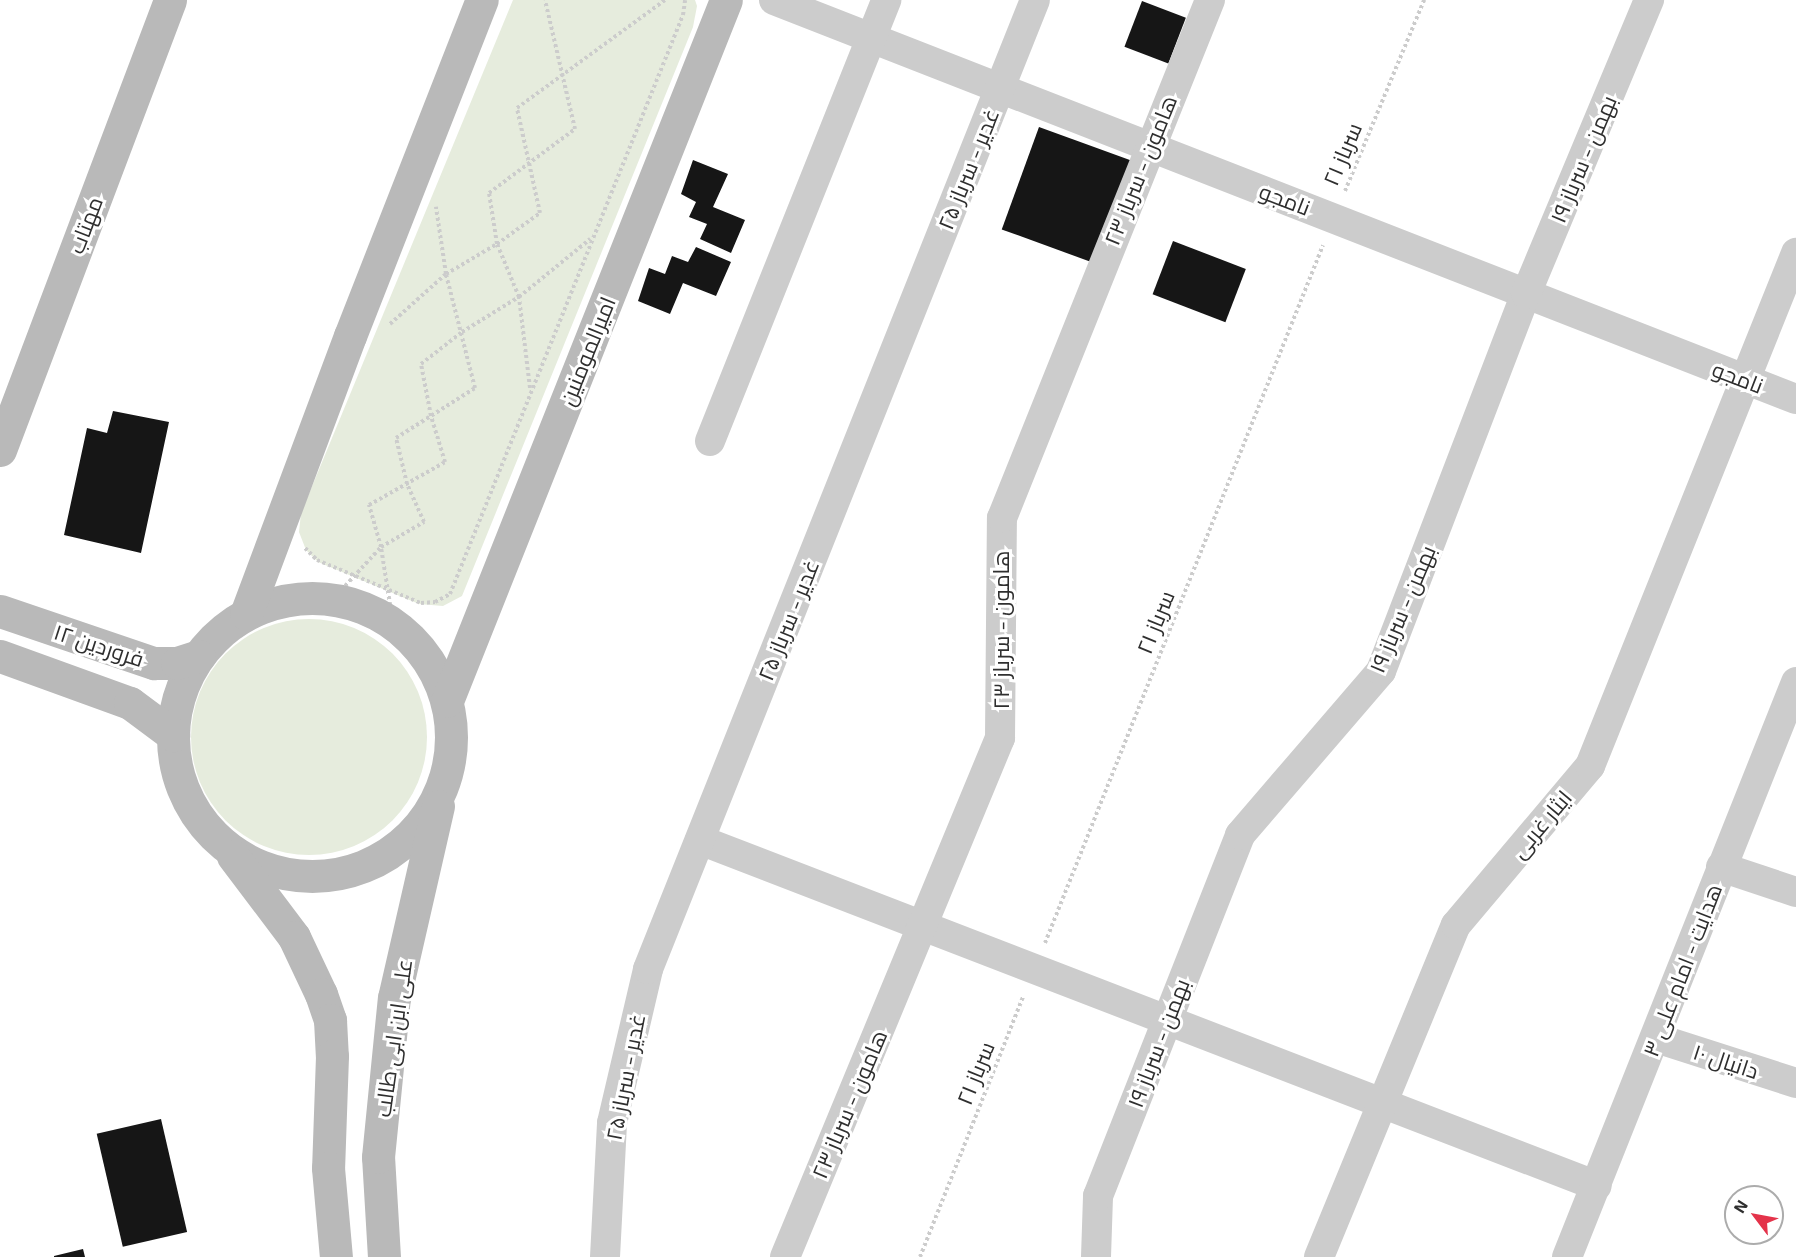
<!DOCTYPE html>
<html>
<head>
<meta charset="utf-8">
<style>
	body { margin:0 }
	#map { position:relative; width:1796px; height:1257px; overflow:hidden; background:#fff; font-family:"Exo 2",Cairo,sans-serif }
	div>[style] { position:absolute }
	.green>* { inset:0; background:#e6ecdd }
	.round { border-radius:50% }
	.building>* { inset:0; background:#161616; transform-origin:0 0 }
	.path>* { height:4px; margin-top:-2px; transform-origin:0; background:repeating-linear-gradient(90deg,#ccc 0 3px,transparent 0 6px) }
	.street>* { height:30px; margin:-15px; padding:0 15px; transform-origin:15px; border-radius:15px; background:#ccc }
	.secondary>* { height:33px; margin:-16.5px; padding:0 16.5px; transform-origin:16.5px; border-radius:16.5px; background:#b9b9b9 }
	.secondary>.ring { margin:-16.5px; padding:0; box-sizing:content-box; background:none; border:33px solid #b9b9b9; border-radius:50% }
	span { translate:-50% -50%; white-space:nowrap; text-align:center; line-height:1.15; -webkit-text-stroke:6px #fff; paint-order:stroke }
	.street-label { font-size:22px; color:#2f2f2f }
	.north { position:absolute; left:1724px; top:1185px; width:60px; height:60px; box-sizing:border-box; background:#fff; border:2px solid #acacac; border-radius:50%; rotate:302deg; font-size:16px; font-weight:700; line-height:24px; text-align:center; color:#2f2f2f }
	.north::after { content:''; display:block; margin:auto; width:21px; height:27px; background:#e4334a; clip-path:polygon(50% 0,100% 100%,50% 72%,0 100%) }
</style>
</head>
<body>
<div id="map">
	<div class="green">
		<div style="clip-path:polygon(513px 0,695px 0,697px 6px,693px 27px,462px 596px,443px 606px,419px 604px,318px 562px,306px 550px,299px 532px,301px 513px)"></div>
		<div class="round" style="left:191px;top:619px;width:236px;height:236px"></div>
	</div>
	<div class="building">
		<div style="left:1142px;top:1px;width:47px;height:49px;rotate:21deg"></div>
		<div style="left:1039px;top:127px;width:104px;height:109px;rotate:20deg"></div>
		<div style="clip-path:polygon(693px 160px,728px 174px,713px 207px,745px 220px,731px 253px,700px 239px,707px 224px,689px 217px,696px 202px,681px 194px)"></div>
		<div style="left:1173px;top:241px;width:78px;height:57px;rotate:21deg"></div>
		<div style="clip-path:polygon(696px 247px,731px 262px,716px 296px,683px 283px,670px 314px,638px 301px,649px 268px,665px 274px,672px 256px,688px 262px)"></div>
		<div style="clip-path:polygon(113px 411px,169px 422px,141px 553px,64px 535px,87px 428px,107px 433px)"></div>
		<div style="left:161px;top:1119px;width:116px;height:66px;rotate:77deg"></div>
		<div style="clip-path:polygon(83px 1249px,85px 1257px,54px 1257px,54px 1256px)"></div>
	</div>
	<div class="path">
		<div style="left:1345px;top:191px;width:207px;rotate:-67.5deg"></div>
		<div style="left:390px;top:324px;width:75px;rotate:-41.8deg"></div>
		<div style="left:446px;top:274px;width:68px;rotate:-98.5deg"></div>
		<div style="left:530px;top:388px;width:92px;rotate:-96.9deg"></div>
		<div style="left:519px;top:297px;width:92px;rotate:-39.2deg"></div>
		<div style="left:305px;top:548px;width:17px;rotate:45deg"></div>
		<div style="left:317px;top:560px;width:113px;rotate:22.5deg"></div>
		<div style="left:421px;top:603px;width:14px;rotate:-4deg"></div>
		<div style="left:435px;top:602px;width:17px;rotate:-28deg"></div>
		<div style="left:450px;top:594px;width:624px;rotate:-68.08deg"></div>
		<div style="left:683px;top:15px;width:15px;rotate:-82deg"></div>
		<div style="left:333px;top:599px;width:71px;rotate:-47.3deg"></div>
		<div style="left:381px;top:547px;width:50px;rotate:-30.2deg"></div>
		<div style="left:424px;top:522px;width:42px;rotate:-114.1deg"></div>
		<div style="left:407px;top:484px;width:47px;rotate:-103.4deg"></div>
		<div style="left:396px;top:438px;width:93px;rotate:-32.3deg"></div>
		<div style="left:475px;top:388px;width:118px;rotate:-104.3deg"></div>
		<div style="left:446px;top:274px;width:59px;rotate:-30.5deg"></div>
		<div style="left:497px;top:244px;width:53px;rotate:-35.8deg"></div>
		<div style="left:540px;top:213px;width:107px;rotate:-102.4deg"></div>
		<div style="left:517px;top:108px;width:183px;rotate:-36.1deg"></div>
		<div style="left:393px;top:623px;width:77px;rotate:-99deg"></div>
		<div style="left:381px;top:547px;width:44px;rotate:-105.9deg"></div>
		<div style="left:369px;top:505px;width:87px;rotate:-29.5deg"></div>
		<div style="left:445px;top:462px;width:48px;rotate:-106.9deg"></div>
		<div style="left:431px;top:416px;width:53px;rotate:-100.9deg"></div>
		<div style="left:421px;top:364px;width:52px;rotate:-38deg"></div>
		<div style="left:462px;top:332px;width:67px;rotate:-31.6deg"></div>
		<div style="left:519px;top:297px;width:57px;rotate:-112.5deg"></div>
		<div style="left:497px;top:244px;width:52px;rotate:-98.9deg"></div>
		<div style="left:489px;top:193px;width:107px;rotate:-36.7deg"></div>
		<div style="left:575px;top:129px;width:132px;rotate:-103.1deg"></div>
		<div style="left:1045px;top:943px;width:751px;rotate:-68.28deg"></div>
		<div style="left:920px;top:1257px;width:280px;rotate:-68.4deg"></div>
	</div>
	<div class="street">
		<div style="left:774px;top:0;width:1097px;rotate:21.33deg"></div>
		<div style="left:710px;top:441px;width:475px;rotate:-68.2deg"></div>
		<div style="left:700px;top:840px;width:961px;rotate:21.09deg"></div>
		<div style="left:1721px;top:867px;width:79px;rotate:18.4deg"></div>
		<div style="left:1656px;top:1038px;width:147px;rotate:17.8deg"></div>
		<div style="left:605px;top:1257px;width:134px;rotate:-87deg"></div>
		<div style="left:612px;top:1123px;width:158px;rotate:-76.8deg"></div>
		<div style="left:648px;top:969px;width:1043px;rotate:-68.23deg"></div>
		<div style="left:785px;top:1257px;width:562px;rotate:-67.5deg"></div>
		<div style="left:1000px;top:738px;width:220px;rotate:-89.5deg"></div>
		<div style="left:1002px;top:518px;width:558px;rotate:-68.12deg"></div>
		<div style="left:1096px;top:1257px;width:61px;rotate:-88.1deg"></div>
		<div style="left:1098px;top:1196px;width:388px;rotate:-68.5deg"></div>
		<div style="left:1240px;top:835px;width:216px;rotate:-49.3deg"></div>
		<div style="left:1381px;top:671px;width:404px;rotate:-69deg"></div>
		<div style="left:1526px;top:294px;width:319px;rotate:-67.3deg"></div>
		<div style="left:1319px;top:1257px;width:359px;rotate:-67.6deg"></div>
		<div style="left:1456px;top:925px;width:208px;rotate:-49.9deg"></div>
		<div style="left:1590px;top:766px;width:553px;rotate:-68.12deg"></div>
		<div style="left:1567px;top:1257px;width:619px;rotate:-68.28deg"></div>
	</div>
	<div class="secondary">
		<div style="left:0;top:450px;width:481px;rotate:-69.3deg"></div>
		<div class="ring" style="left:173px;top:598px;width:245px;height:245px"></div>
		<div style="left:0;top:611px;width:163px;rotate:18.7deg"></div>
		<div style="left:154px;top:663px;width:23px"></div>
		<div style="left:177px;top:663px;width:23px;rotate:-18deg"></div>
		<div style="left:246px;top:614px;width:297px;rotate:-69.5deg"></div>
		<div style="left:350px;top:336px;width:361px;rotate:-68.6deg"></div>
		<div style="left:0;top:656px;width:138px;rotate:19.9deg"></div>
		<div style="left:130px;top:703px;width:54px;rotate:36.7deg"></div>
		<div style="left:447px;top:701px;width:754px;rotate:-68.3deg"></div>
		<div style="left:233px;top:856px;width:101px;rotate:53deg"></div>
		<div style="left:294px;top:937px;width:63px;rotate:64.7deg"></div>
		<div style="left:321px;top:994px;width:28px;rotate:71deg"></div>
		<div style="left:330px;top:1020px;width:36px;rotate:87deg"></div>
		<div style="left:332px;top:1056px;width:112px;rotate:92deg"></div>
		<div style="left:328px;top:1168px;width:89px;rotate:84.9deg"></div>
		<div style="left:384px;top:1257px;width:100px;rotate:-93.4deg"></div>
		<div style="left:378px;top:1157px;width:160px;rotate:-84.3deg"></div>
		<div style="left:394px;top:998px;width:197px;rotate:-77.1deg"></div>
	</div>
	<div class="street-label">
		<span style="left:1342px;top:154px;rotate:-67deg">سرباز ۲۱</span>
		<span style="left:1583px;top:159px;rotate:-67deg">بهمن - سرباز ۱۹</span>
		<span style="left:968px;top:169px;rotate:-68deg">غدیر - سرباز ۲۵</span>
		<span style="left:1140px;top:170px;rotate:-68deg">هامون - سرباز ۲۳</span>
		<span style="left:1285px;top:199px;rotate:21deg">نامجو</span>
		<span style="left:85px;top:225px;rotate:-69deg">مهتاب</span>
		<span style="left:587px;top:351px;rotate:-68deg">امیرالمومنین</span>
		<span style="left:1738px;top:377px;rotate:21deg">نامجو</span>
		<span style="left:1402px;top:609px;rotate:-67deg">بهمن - سرباز ۱۹</span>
		<span style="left:788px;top:620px;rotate:-68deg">غدیر - سرباز ۲۵</span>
		<span style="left:1155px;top:622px;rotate:-68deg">سرباز ۲۱</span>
		<span style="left:1001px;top:630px;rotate:-90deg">هامون - سرباز ۲۳</span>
		<span style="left:99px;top:645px;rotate:18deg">۱۲ فروردین</span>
		<span style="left:1541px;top:824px;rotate:-50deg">ایثار غربی</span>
		<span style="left:1682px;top:970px;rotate:-69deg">هدایت - امام علی ۳</span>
		<span style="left:393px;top:1038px;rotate:-82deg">علی ابن ابی طالب</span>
		<span style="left:1158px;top:1043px;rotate:-69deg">بهمن - سرباز ۱۹</span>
		<span style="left:1726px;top:1061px;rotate:18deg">دانیال ۱۰</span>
		<span style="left:975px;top:1073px;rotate:-68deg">سرباز ۲۱</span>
		<span style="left:625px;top:1077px;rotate:-79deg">غدیر - سرباز ۲۵</span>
		<span style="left:849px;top:1104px;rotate:-67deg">هامون - سرباز ۲۳</span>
	</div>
	<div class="north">N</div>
</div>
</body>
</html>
